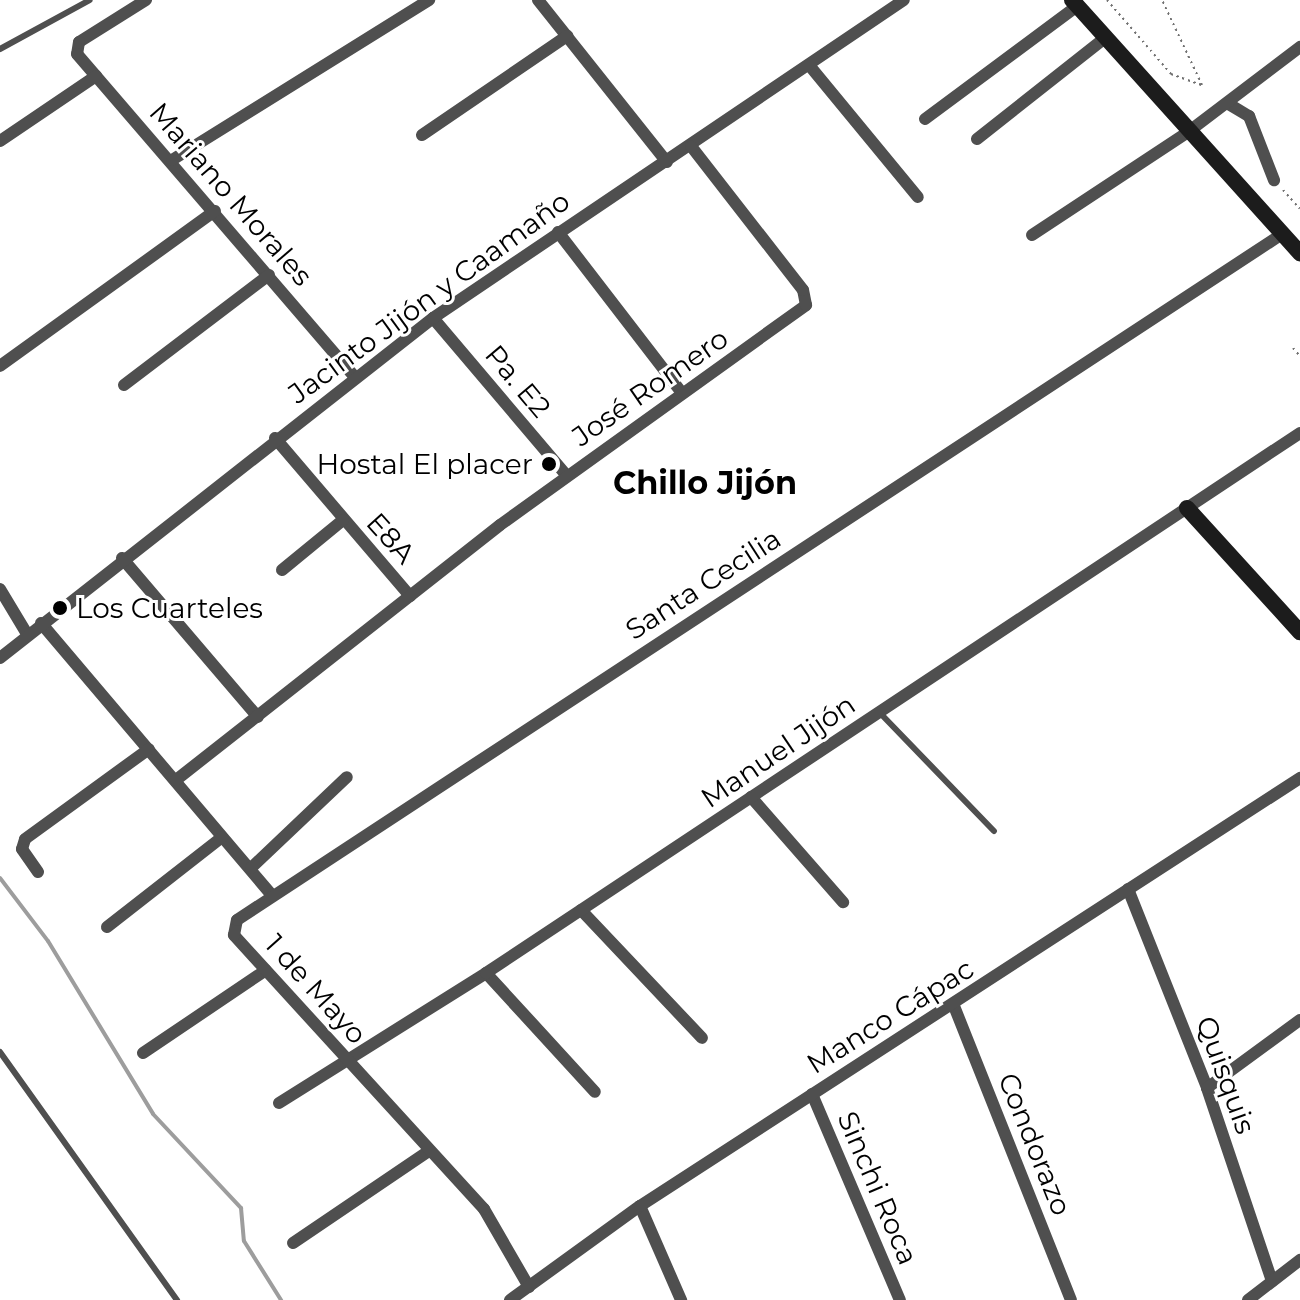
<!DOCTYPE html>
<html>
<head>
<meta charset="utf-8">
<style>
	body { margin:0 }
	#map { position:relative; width:1300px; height:1300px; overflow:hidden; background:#fff; font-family:Montserrat,sans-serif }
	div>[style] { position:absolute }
	.stream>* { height:4px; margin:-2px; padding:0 2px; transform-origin:2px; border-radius:2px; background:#9d9d9d }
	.path>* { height:2px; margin-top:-1px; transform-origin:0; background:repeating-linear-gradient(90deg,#717171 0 2px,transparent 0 6px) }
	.lane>* { height:6px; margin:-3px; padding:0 3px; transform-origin:3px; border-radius:3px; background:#4f4f4f }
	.street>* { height:12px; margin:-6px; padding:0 6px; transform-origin:6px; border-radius:6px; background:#4f4f4f }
	.secondary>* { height:16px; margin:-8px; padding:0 8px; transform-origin:8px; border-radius:8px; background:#1c1c1c }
	.dots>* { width:22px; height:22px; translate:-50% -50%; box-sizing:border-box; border:4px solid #fff; border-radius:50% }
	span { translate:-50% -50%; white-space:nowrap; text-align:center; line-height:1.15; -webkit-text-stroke:6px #fff; paint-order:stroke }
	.street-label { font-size:28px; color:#000 }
	.poi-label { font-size:28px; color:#000 }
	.right { translate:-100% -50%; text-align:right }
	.left { translate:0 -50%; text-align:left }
	.quarter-label { font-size:32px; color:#000; font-weight:700 }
</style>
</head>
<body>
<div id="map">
	<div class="stream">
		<div style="left:0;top:878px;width:79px;rotate:52.7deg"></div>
		<div style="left:48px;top:941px;width:202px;rotate:58.7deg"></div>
		<div style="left:153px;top:1114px;width:129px;rotate:46.9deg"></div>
		<div style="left:241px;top:1208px;width:33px;rotate:85deg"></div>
		<div style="left:244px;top:1241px;width:70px;rotate:57.9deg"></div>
	</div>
	<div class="path">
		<div style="left:1107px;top:0;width:98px;rotate:49.1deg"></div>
		<div style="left:1171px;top:74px;width:33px;rotate:20deg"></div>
		<div style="left:1202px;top:85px;width:94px;rotate:-115.2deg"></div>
		<div style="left:1283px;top:190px;width:25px;rotate:48deg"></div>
		<div style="left:1293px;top:348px;width:11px;rotate:49deg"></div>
	</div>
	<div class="lane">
		<div style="left:0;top:49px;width:102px;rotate:-28.6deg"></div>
		<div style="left:880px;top:713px;width:164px;rotate:46deg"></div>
		<div style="left:0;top:1052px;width:305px;rotate:54.5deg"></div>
	</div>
	<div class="street">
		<div style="left:146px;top:0;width:79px;rotate:147.9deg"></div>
		<div style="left:79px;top:42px;width:12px;rotate:99deg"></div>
		<div style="left:77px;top:54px;width:426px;rotate:49.3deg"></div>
		<div style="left:538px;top:0;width:207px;rotate:51.5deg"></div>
		<div style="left:809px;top:65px;width:171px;rotate:50.5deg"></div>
		<div style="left:1227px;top:103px;width:26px;rotate:31deg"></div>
		<div style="left:1249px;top:116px;width:69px;rotate:68.7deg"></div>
		<div style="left:925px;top:119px;width:189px;rotate:-36.6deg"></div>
		<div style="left:422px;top:135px;width:176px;rotate:-34.3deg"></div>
		<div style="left:977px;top:139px;width:163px;rotate:-38.3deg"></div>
		<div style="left:0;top:141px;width:116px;rotate:-34.1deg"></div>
		<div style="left:172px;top:160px;width:303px;rotate:-31.9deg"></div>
		<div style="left:558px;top:232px;width:203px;rotate:52.4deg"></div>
		<div style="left:1032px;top:235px;width:187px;rotate:-33.4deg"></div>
		<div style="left:1188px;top:132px;width:141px;rotate:-37.2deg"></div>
		<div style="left:433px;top:318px;width:207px;rotate:49.7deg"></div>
		<div style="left:0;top:366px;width:265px;rotate:-35.8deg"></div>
		<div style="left:124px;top:385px;width:182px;rotate:-37.2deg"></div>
		<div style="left:275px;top:438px;width:208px;rotate:49.5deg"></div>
		<div style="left:122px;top:558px;width:209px;rotate:49.5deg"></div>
		<div style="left:282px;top:570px;width:79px;rotate:-39.3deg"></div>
		<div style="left:0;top:589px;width:52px;rotate:59deg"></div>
		<div style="left:41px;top:623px;width:355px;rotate:49.7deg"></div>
		<div style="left:0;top:658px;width:551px;rotate:-38.14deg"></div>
		<div style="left:433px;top:318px;width:568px;rotate:-34.03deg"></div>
		<div style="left:176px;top:780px;width:412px;rotate:-38.2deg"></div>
		<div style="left:500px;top:525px;width:377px;rotate:-35.7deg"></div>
		<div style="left:806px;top:305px;width:15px;rotate:-101deg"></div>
		<div style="left:803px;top:290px;width:182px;rotate:-127.9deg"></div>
		<div style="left:751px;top:797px;width:140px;rotate:48.8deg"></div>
		<div style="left:251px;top:868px;width:132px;rotate:-43.5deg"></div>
		<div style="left:38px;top:872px;width:28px;rotate:-125deg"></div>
		<div style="left:22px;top:849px;width:10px;rotate:-73deg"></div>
		<div style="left:25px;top:839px;width:153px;rotate:-36deg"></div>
		<div style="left:1128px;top:889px;width:214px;rotate:68.3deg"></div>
		<div style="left:1207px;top:1088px;width:204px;rotate:71.4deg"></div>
		<div style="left:581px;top:910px;width:176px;rotate:46.6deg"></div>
		<div style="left:107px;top:927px;width:146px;rotate:-38deg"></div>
		<div style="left:486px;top:973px;width:161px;rotate:47.5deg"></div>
		<div style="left:954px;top:1006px;width:316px;rotate:68.3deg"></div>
		<div style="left:143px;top:1053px;width:148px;rotate:-34deg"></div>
		<div style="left:1207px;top:1088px;width:115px;rotate:-36.2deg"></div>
		<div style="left:812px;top:1094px;width:224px;rotate:66.9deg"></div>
		<div style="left:279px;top:1103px;width:244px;rotate:-32.1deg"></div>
		<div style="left:486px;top:973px;width:977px;rotate:-33.56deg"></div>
		<div style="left:640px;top:1206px;width:103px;rotate:66.4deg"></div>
		<div style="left:293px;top:1243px;width:164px;rotate:-34.1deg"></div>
		<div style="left:529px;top:1287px;width:90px;rotate:-120deg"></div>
		<div style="left:484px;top:1209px;width:371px;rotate:-132.4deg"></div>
		<div style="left:234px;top:935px;width:15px;rotate:-79deg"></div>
		<div style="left:237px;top:920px;width:1250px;rotate:-33.28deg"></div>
		<div style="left:510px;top:1300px;width:160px;rotate:-35.9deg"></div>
		<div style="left:640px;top:1206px;width:787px;rotate:-32.96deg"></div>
		<div style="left:1248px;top:1300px;width:66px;rotate:-37.6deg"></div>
	</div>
	<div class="secondary">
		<div style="left:1072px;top:0;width:341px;rotate:48deg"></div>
		<div style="left:1187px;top:508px;width:168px;rotate:47.7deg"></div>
	</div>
	<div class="dots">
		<div style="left:549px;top:464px;background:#000"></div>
		<div style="left:60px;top:608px;background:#000"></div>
	</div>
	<div class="street-label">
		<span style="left:231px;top:194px;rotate:49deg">Mariano Morales</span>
		<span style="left:429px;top:297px;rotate:-36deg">Jacinto Jijón y Caamaño</span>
		<span style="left:518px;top:381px;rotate:50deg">Pa. E2</span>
		<span style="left:650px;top:387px;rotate:-35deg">José Romero</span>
		<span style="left:391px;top:538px;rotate:48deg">E8A</span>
		<span style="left:703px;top:584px;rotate:-33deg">Santa Cecilia</span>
		<span style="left:778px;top:751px;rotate:-34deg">Manuel Jijón</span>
		<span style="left:316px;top:989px;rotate:48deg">1 de Mayo</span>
		<span style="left:890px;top:1016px;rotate:-32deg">Manco Cápac</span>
		<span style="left:1226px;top:1075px;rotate:70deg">Quisquis</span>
		<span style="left:1035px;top:1144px;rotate:68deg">Condorazo</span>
		<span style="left:878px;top:1188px;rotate:67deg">Sinchi Roca</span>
	</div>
	<div class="poi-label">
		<span class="right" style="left:533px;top:464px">Hostal El placer</span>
		<span class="left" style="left:76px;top:608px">Los Cuarteles</span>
	</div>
	<div class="quarter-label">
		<span style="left:705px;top:483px">Chillo Jijón</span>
	</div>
</div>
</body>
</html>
